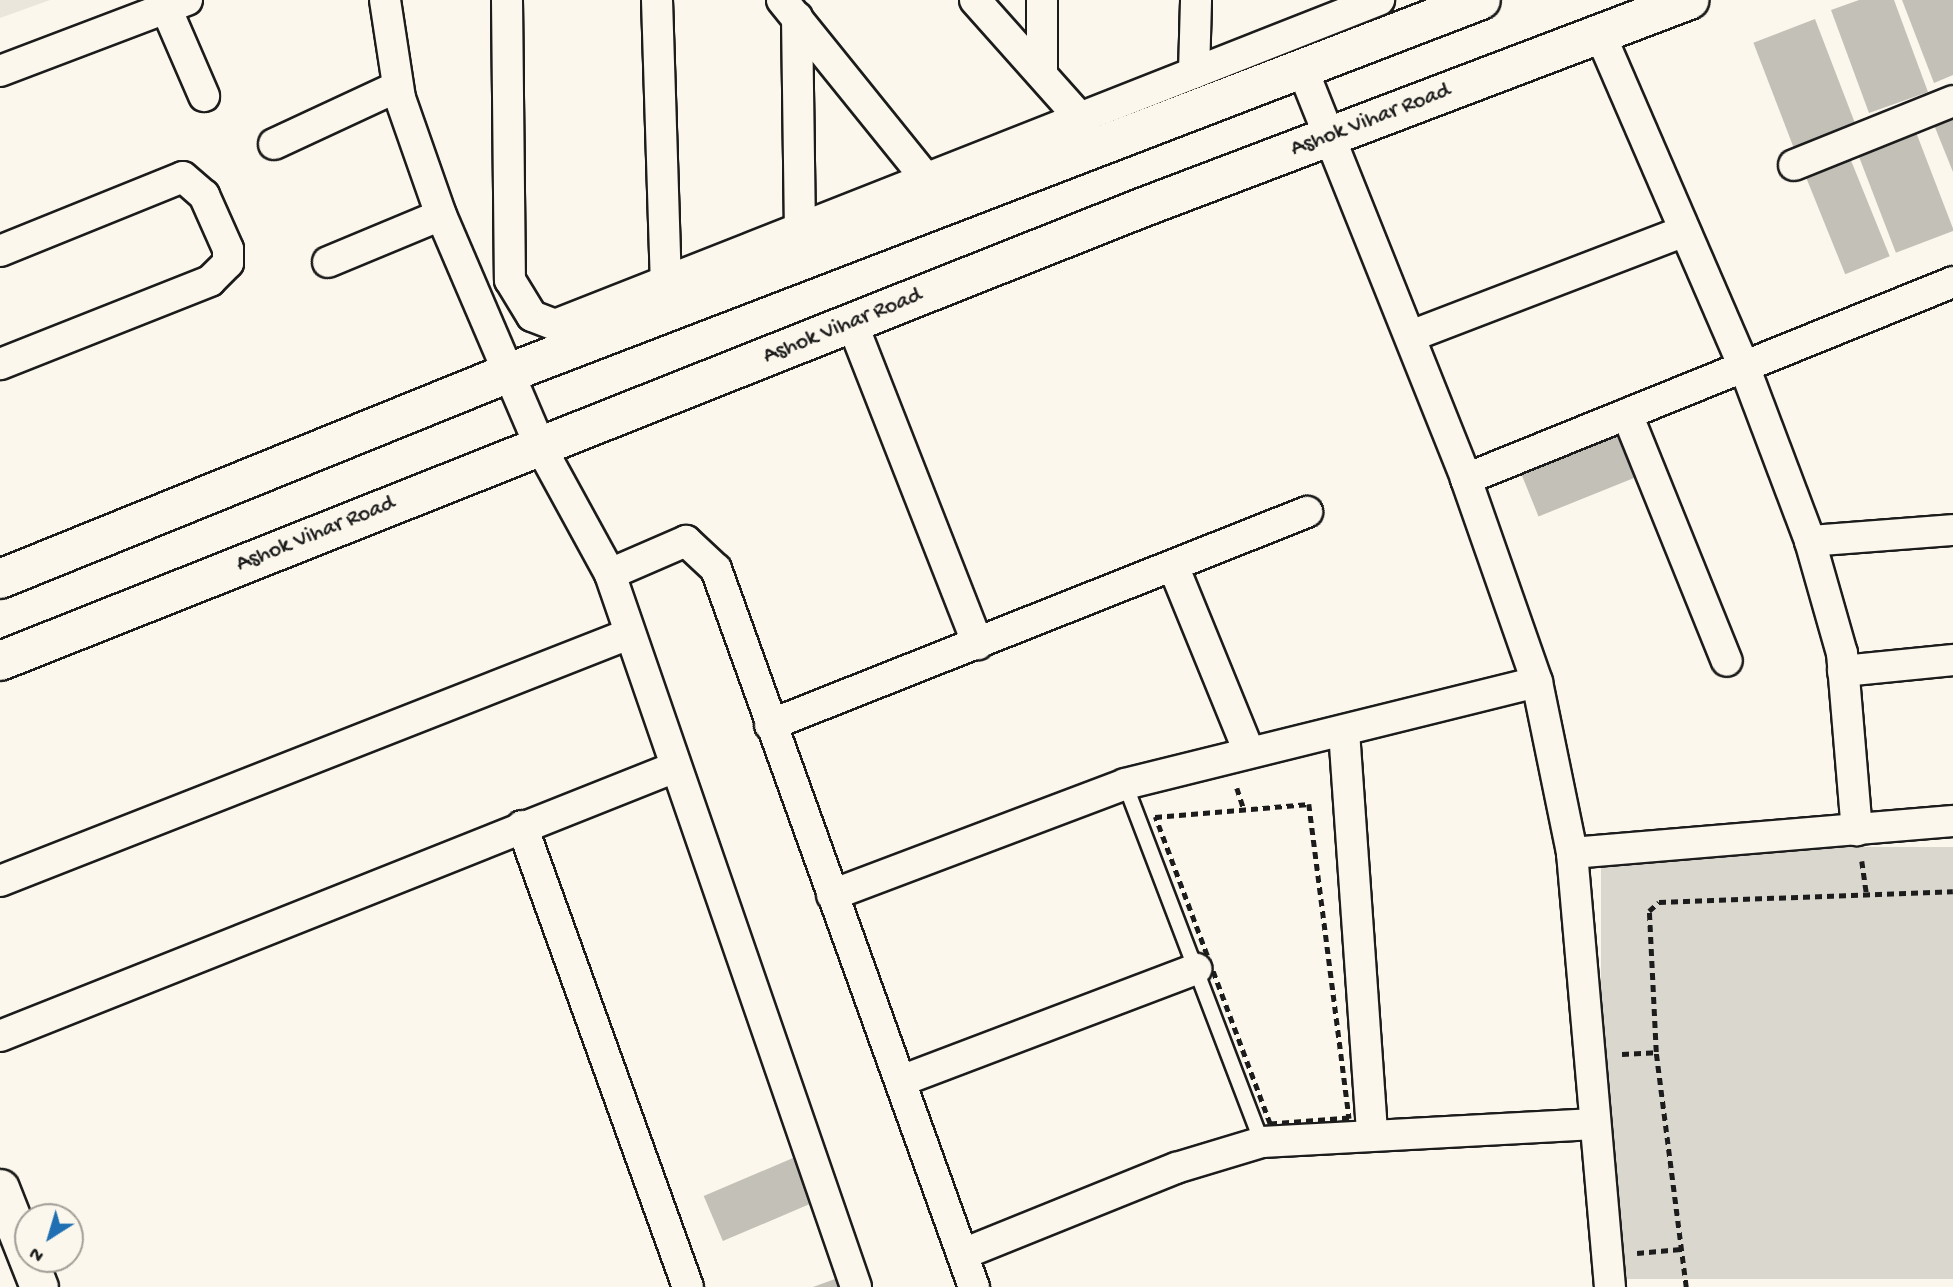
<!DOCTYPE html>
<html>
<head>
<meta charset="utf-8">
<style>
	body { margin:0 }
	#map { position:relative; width:1953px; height:1287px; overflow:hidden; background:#fbf7ec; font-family:"Gochi Hand",sans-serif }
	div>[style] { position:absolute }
	.built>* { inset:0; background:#eae6dc }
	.green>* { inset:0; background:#dad7ce; transform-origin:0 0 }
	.building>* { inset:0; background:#c3c0b8; transform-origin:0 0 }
	.path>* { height:4.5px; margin-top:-2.25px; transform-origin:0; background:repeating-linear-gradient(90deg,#1c1c1c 0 7px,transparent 0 12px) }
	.roads { filter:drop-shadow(2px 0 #1c1c1c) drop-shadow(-2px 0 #1c1c1c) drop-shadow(0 2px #1c1c1c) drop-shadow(0 -2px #1c1c1c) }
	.service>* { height:14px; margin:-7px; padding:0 7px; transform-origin:7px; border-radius:7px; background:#fbf7ec }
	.minor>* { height:30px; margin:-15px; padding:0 15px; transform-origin:15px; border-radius:15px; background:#fbf7ec }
	.tertiary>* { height:37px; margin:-18.5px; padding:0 18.5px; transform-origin:18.5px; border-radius:18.5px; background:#fbf7ec }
	.secondary>* { height:38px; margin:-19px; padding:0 19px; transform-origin:19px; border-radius:19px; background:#fbf7ec }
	span { translate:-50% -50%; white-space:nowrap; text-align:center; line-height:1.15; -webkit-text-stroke:5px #fbf7ec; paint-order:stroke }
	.street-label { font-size:23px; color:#1c1c1c }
	.north { position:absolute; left:14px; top:1203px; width:70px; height:70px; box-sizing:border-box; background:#fbf7ec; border:2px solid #a29f99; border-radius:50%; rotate:217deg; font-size:19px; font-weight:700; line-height:28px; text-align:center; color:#1c1c1c }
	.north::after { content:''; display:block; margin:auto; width:24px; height:32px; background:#1f6fb2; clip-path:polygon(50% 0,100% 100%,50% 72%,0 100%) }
</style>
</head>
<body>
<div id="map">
	<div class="built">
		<div style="clip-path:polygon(0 0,50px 0,0 18px)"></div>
	</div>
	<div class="green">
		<div style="left:1953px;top:847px;width:432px;height:352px;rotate:90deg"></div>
	</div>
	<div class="building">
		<div style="clip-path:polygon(1859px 0,1894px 0,1928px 92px,1869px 113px,1831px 10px)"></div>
		<div style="clip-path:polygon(1902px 0,1953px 0,1953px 75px,1934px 83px)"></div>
		<div style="left:1815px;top:19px;width:120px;height:66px;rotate:69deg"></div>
		<div style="clip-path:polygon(1953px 112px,1953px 172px,1932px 120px)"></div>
		<div style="left:1914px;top:127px;width:111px;height:62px;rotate:69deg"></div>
		<div style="left:1850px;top:158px;width:106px;height:48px;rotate:68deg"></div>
		<div style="left:1616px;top:428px;width:53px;height:105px;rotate:68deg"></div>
		<div style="left:793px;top:1158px;width:49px;height:97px;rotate:67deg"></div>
		<div style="clip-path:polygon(846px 1275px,851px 1287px,813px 1287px)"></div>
	</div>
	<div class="path">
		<div style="left:1237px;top:788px;width:20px;rotate:72deg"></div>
		<div style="left:1309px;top:804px;width:317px;rotate:82.7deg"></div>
		<div style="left:1349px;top:1118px;width:79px;rotate:175.7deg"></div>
		<div style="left:1270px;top:1124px;width:328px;rotate:-110.5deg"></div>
		<div style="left:1155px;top:817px;width:155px;rotate:-4.8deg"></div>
		<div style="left:1862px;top:861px;width:34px;rotate:82deg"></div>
		<div style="left:1622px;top:1054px;width:34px;rotate:-3deg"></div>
		<div style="left:1637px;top:1253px;width:44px;rotate:-5.2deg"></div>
		<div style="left:1686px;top:1287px;width:237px;rotate:-97.3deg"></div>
		<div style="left:1656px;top:1052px;width:141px;rotate:-92.8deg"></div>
		<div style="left:1649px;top:911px;width:13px;rotate:-42deg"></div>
		<div style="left:1659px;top:902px;width:294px;rotate:-2.1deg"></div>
	</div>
	<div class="roads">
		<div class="service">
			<div style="left:1125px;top:784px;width:383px;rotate:69.1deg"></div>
		</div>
		<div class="minor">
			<div style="left:385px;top:0;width:99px;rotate:81.3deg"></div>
			<div style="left:400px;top:98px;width:124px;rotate:70.7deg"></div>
			<div style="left:441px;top:215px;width:251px;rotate:66.8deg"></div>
			<div style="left:540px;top:446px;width:146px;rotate:61.3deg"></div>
			<div style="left:610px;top:574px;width:754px;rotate:70.96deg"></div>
			<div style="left:507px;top:0;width:280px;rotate:89.4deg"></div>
			<div style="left:510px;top:280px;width:42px;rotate:58.6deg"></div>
			<div style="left:532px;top:316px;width:25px;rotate:21deg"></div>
			<div style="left:555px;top:325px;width:886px;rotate:-21.53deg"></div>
			<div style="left:657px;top:0;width:281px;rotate:88.2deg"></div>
			<div style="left:782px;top:0;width:228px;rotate:51.1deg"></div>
			<div style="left:975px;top:0;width:158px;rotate:48.3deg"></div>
			<div style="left:166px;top:8px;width:96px;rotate:66.6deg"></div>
			<div style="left:797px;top:17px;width:211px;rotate:89.2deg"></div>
			<div style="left:1600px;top:34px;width:362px;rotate:66.6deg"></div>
			<div style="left:1744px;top:366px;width:187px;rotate:69.3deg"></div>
			<div style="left:1810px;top:541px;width:116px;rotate:74.1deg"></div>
			<div style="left:1842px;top:653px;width:178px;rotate:85.2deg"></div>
			<div style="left:1302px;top:68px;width:443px;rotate:68.2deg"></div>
			<div style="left:1466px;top:479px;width:215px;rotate:70.7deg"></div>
			<div style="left:1537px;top:682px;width:175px;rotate:78.4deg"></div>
			<div style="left:1572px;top:853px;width:436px;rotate:85deg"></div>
			<div style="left:0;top:71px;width:200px;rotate:-20.8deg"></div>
			<div style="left:1042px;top:71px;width:71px;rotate:-90deg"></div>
			<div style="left:1194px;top:73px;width:73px;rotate:-88.4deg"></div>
			<div style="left:274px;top:144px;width:136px;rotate:-24.9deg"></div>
			<div style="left:1794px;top:165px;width:171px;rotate:-21.9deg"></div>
			<div style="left:0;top:251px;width:197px;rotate:-22deg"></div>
			<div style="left:183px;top:177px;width:28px;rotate:41deg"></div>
			<div style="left:204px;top:195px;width:59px;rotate:66deg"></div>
			<div style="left:228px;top:249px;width:14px;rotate:90deg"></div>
			<div style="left:228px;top:263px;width:25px;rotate:135deg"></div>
			<div style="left:210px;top:281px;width:226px;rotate:158.4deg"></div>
			<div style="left:328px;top:262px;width:122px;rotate:-22.6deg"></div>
			<div style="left:852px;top:323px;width:345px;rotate:68.6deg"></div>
			<div style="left:1411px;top:336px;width:293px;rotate:-21deg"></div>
			<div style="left:1627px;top:414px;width:266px;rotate:68deg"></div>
			<div style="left:1466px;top:479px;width:525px;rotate:-22.02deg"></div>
			<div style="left:1810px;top:541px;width:143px;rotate:-4.4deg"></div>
			<div style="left:1174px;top:568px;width:199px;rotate:67.8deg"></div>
			<div style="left:610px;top:574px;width:83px;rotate:-23.5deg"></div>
			<div style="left:686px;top:541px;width:41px;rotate:43deg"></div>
			<div style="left:716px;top:569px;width:763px;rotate:70.24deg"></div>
			<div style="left:1843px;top:671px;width:111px;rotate:-5.7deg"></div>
			<div style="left:770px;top:725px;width:578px;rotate:-21.64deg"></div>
			<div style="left:1344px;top:731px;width:402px;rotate:86deg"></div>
			<div style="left:522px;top:826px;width:490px;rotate:70.2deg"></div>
			<div style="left:1572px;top:853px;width:382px;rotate:-4.8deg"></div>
			<div style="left:0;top:881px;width:676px;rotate:-21.44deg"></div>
			<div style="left:832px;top:895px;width:313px;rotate:-20.7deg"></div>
			<div style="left:1125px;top:784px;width:424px;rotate:-13.9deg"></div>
			<div style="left:0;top:1036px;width:724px;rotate:-21.71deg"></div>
			<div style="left:901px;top:1081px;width:316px;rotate:-20.8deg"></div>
			<div style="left:963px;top:1254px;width:230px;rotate:-22deg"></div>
			<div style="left:1176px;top:1168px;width:90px;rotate:-16.8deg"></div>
			<div style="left:1262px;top:1142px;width:333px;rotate:-3.1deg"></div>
		</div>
		<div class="tertiary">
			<div style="left:0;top:1188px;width:106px;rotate:68.5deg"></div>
		</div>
		<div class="secondary">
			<div style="left:0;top:579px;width:546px;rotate:-22.05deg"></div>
			<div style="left:506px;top:374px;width:1044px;rotate:-20.99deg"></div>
			<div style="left:0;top:661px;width:1222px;rotate:-21.65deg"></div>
			<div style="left:1136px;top:210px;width:592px;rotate:-20.79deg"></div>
		</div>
	</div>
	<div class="street-label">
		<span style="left:1371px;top:121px;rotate:-21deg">Ashok Vihar Road</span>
		<span style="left:843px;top:327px;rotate:-22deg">Ashok Vihar Road</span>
		<span style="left:316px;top:535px;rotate:-22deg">Ashok Vihar Road</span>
	</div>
	<div class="north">N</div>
</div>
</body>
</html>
